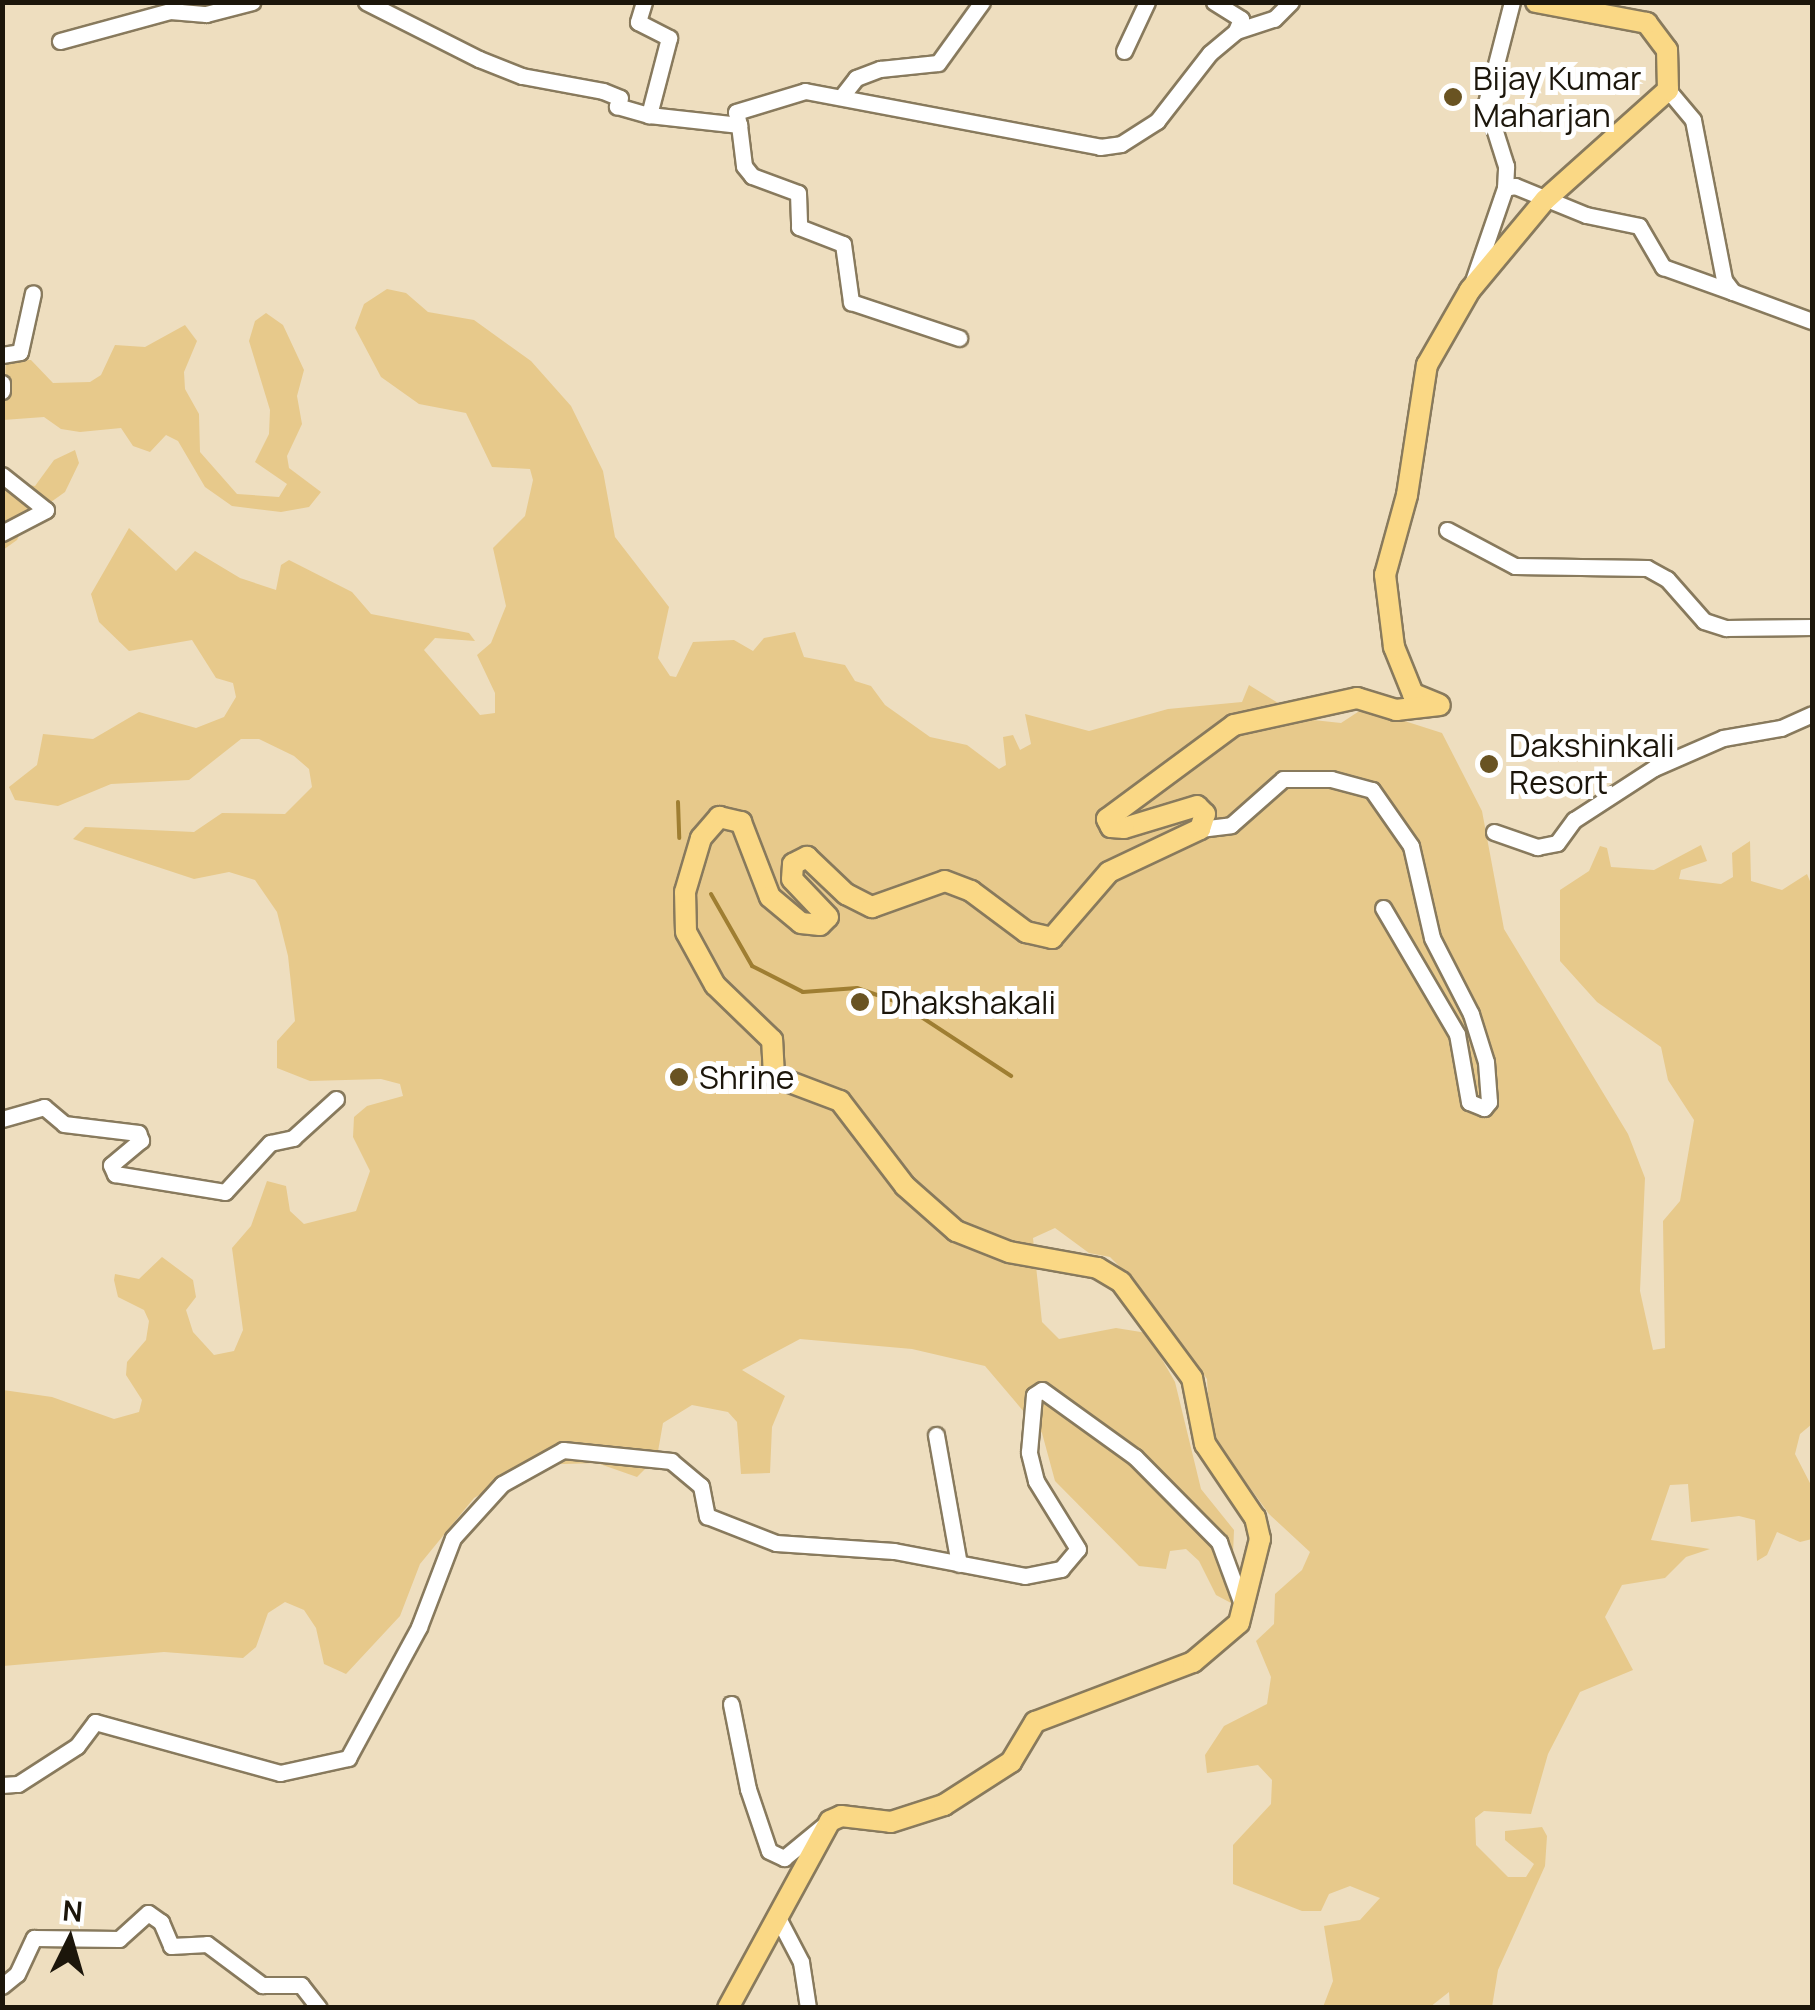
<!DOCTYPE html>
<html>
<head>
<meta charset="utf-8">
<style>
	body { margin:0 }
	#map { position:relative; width:1815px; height:2010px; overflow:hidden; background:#eedebf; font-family:Manrope,sans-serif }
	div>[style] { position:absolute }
	.green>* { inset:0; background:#e7c98b }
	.stream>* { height:4px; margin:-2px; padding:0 2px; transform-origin:2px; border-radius:2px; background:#9f7e32 }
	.roads { filter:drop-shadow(2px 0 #887a5d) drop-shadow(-2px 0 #887a5d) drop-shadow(0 2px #887a5d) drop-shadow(0 -2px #887a5d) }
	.minor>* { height:15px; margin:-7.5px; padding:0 7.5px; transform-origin:7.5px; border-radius:7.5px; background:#fff }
	.major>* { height:20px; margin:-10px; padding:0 10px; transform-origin:10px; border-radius:10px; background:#fad885 }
	.dots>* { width:28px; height:28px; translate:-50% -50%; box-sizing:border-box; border:5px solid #fff; border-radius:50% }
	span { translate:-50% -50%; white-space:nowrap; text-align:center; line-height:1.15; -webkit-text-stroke:10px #fff; paint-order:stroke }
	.poi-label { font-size:32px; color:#1c160b }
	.left { translate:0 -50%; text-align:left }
	.frame { position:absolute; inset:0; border:5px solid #1c160b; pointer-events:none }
	.north { position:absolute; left:20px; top:1890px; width:100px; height:100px; -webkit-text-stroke:8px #fff; paint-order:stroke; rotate:5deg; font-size:28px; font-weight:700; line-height:40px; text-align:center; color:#1c160b }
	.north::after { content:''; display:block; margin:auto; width:35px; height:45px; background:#1c160b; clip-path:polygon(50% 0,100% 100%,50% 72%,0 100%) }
</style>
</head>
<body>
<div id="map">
	<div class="green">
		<div style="clip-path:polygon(387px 289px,406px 293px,428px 312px,474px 320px,531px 361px,571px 406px,603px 471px,615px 537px,669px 607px,658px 658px,670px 676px,676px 677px,693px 642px,734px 640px,753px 651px,764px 638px,795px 632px,804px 657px,845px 665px,855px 681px,871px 686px,885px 705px,930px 737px,967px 745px,999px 769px,1006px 765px,1003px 737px,1013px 735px,1020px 750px,1031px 744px,1025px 714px,1089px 731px,1168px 709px,1242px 702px,1249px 685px,1304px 719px,1341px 723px,1364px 708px,1442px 733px,1482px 811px,1504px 929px,1628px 1134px,1645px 1178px,1640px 1291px,1653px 1350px,1665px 1348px,1663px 1221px,1680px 1201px,1694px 1120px,1668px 1080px,1661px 1047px,1597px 1002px,1560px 961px,1560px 890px,1589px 871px,1600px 846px,1607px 848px,1611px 867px,1654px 870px,1701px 845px,1707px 861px,1681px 870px,1679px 879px,1721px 884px,1733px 877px,1732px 853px,1750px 841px,1751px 881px,1782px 890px,1807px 874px,1812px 886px,1812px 1424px,1800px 1434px,1795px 1454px,1812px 1487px,1812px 1539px,1800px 1542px,1777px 1532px,1767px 1555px,1757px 1561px,1755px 1520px,1739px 1516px,1691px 1522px,1688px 1484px,1670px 1485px,1651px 1540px,1710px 1549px,1686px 1557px,1665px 1578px,1622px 1585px,1605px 1617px,1633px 1670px,1580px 1692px,1548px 1754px,1531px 1814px,1484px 1811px,1475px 1818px,1476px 1845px,1508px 1877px,1526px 1877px,1534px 1864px,1505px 1840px,1505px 1831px,1542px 1827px,1547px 1836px,1545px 1866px,1498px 1970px,1492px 2007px,1450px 2007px,1449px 1992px,1430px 2007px,1323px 2007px,1333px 1981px,1324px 1926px,1360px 1920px,1380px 1898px,1350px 1886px,1329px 1894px,1321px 1911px,1302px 1911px,1233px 1884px,1233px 1845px,1271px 1804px,1272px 1780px,1258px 1765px,1207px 1773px,1205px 1755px,1224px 1726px,1267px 1704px,1271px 1677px,1256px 1641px,1274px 1624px,1275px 1594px,1302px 1570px,1310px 1552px,1269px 1514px,1210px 1433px,1207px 1379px,1133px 1280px,1110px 1257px,1089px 1253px,1055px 1228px,1033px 1238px,1042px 1322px,1059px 1339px,1116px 1328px,1147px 1333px,1175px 1382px,1201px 1489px,1234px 1530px,1231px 1603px,1216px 1595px,1199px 1561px,1186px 1549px,1170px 1551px,1166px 1569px,1139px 1566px,1055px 1481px,1042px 1433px,985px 1366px,912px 1349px,800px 1339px,742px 1370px,785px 1396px,772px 1427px,770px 1473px,741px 1474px,737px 1422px,728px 1412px,692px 1405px,663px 1423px,657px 1457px,637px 1477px,597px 1463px,531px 1465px,474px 1498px,420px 1564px,400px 1616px,346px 1674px,324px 1664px,316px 1628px,304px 1610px,285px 1602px,268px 1613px,256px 1647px,243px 1658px,164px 1652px,3px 1666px,3px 1390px,52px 1397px,114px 1419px,139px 1412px,142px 1400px,126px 1375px,127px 1362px,146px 1340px,149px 1321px,144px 1310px,118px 1297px,114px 1280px,115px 1274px,139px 1279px,162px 1257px,193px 1280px,196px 1297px,186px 1310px,193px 1332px,214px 1355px,234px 1351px,243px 1330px,232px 1248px,251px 1226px,267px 1181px,286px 1186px,290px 1211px,304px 1224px,356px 1211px,370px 1171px,353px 1137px,354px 1117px,367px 1106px,403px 1096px,400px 1084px,381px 1079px,310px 1081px,277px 1068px,277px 1041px,295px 1021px,288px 956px,277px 912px,255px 880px,229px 872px,194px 879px,73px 839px,85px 827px,194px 832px,222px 813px,285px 814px,312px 787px,309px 769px,294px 756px,259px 739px,241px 739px,189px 780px,111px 784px,58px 806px,15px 800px,9px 787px,37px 765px,43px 734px,93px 739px,139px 712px,196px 728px,224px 717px,236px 697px,233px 683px,216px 678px,192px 640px,129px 651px,99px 622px,91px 594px,129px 528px,176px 571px,195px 551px,240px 578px,276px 590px,281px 565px,289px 560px,352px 592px,371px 614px,469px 633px,475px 641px,435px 638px,424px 650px,480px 715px,495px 713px,495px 693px,477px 655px,491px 643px,506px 606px,493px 548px,525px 516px,533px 480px,530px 469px,492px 467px,466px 413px,419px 404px,381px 377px,355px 328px,364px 304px)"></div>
		<div style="clip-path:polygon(266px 313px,283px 325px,304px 370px,297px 396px,302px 424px,287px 456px,289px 468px,321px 492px,309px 507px,281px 512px,232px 506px,205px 487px,178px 441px,166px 435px,150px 452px,133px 446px,121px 428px,80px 432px,61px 429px,44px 417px,3px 420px,6px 360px,31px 360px,53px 383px,90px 382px,101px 375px,115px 345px,145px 347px,185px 325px,197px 341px,184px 372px,185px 389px,199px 414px,200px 452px,237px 494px,279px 497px,287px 484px,255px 462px,269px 434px,270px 410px,249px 341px,255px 321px)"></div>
		<div style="clip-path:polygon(75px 450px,79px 463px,65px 492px,51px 502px,35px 501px,17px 540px,3px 550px,2px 481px,35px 486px,54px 460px)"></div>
	</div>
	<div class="stream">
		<div style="left:678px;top:802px;width:36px;rotate:88deg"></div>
		<div style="left:711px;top:894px;width:83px;rotate:60.3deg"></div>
		<div style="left:752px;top:966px;width:57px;rotate:27deg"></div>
		<div style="left:803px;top:992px;width:54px;rotate:-4.2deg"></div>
		<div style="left:857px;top:988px;width:46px;rotate:19.2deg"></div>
		<div style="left:900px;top:1003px;width:133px;rotate:33.3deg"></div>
	</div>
	<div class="roads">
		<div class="minor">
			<div style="left:366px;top:2px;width:127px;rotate:26.8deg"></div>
			<div style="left:479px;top:59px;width:46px;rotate:21.6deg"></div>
			<div style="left:522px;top:76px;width:82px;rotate:10.5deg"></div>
			<div style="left:603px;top:91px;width:18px;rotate:22deg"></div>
			<div style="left:620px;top:98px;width:9px;rotate:111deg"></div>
			<div style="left:617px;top:106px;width:33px;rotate:16deg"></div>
			<div style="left:649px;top:115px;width:91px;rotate:6.3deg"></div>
			<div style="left:739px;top:125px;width:13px;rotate:-103deg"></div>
			<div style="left:736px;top:112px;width:72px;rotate:-16.9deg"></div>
			<div style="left:805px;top:91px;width:300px;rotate:10.7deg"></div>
			<div style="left:1100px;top:147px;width:21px;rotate:-8deg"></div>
			<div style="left:1121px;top:144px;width:43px;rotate:-32.6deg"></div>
			<div style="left:1157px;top:121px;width:86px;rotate:-52.1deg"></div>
			<div style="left:1210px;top:53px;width:34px;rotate:-40deg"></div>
			<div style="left:1236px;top:31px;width:40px;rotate:-18deg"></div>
			<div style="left:1274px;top:19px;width:24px;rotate:-45deg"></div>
			<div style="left:644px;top:2px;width:21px;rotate:107deg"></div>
			<div style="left:638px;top:22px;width:35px;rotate:27deg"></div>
			<div style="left:669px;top:38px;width:80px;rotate:104.6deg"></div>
			<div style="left:1214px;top:2px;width:32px;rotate:32deg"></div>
			<div style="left:1241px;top:19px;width:13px;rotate:113deg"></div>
			<div style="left:60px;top:41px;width:114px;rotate:-15.3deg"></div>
			<div style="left:170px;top:11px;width:36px;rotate:5deg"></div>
			<div style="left:206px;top:14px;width:48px;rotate:-14.6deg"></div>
			<div style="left:1124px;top:51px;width:54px;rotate:-64.9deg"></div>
			<div style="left:1668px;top:90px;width:39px;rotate:50deg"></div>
			<div style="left:1693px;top:120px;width:163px;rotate:79deg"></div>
			<div style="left:1724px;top:280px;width:15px;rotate:53deg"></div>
			<div style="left:1733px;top:292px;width:84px;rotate:20.2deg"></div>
			<div style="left:842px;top:96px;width:23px;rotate:-52deg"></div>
			<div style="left:856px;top:78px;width:26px;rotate:-21deg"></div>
			<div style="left:880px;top:69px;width:58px;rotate:-5.9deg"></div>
			<div style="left:938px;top:63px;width:75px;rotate:-54.2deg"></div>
			<div style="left:739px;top:125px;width:41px;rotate:83deg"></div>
			<div style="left:744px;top:166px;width:13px;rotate:51deg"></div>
			<div style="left:752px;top:176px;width:49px;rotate:20.3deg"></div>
			<div style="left:798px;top:193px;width:34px;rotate:88deg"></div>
			<div style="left:799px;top:227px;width:47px;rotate:21.1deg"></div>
			<div style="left:843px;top:244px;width:59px;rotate:82.1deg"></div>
			<div style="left:851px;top:302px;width:114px;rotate:18.4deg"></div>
			<div style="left:1505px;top:188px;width:10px;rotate:-11deg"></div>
			<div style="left:1515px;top:186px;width:77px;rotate:22.2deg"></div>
			<div style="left:1586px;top:215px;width:54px;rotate:11.7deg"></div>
			<div style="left:1639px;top:226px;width:48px;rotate:59.7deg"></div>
			<div style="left:1663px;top:267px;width:74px;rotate:19.7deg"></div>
			<div style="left:1472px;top:284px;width:102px;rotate:-71deg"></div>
			<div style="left:1505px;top:188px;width:22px;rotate:-87deg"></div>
			<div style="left:1506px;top:166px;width:66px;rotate:-107.6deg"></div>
			<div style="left:1486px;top:103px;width:104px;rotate:-75.6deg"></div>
			<div style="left:2px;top:355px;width:18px;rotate:-9deg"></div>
			<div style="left:20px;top:352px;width:60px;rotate:-77.6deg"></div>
			<div style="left:2px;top:383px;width:8px;rotate:90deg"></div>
			<div style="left:2px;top:475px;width:56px;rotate:38.5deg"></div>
			<div style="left:46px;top:510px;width:50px;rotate:152.4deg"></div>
			<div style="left:1447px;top:530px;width:77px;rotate:27.9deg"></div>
			<div style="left:1515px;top:566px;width:132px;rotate:0.9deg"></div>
			<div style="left:1647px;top:568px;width:23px;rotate:29deg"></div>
			<div style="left:1667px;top:579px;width:56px;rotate:48.6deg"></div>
			<div style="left:1704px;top:621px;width:23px;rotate:18deg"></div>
			<div style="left:1726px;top:628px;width:86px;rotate:-0.7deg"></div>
			<div style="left:1200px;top:829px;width:31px;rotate:-7deg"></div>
			<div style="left:1231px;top:825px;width:69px;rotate:-41.5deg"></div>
			<div style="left:1283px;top:779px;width:48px"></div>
			<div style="left:1331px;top:779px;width:42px;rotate:15deg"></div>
			<div style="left:1372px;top:790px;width:68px;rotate:55.1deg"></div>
			<div style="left:1411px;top:846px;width:94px;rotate:77.1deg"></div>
			<div style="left:1432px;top:938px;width:85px;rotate:62.8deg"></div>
			<div style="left:1471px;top:1014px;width:50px;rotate:72.6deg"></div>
			<div style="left:1486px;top:1062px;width:40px;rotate:85.7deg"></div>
			<div style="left:1489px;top:1102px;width:8px;rotate:130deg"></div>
			<div style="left:1484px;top:1108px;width:16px;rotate:-158deg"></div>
			<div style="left:1469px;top:1102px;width:69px;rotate:-100deg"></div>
			<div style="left:1457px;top:1034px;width:146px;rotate:-120.4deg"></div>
			<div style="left:1494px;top:832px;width:46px;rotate:19.2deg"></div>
			<div style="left:1537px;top:847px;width:20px;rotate:-11deg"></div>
			<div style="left:1557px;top:843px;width:29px;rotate:-54deg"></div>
			<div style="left:1574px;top:820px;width:95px;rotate:-33deg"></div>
			<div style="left:1654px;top:768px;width:75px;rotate:-23.5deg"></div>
			<div style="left:1723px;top:738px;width:59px;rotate:-9.8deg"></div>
			<div style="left:1781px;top:728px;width:34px;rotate:-24deg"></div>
			<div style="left:2px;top:1119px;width:44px;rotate:-15.9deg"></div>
			<div style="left:44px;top:1107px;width:26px;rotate:40deg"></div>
			<div style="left:64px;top:1124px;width:75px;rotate:6.9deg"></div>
			<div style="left:138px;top:1133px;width:8px;rotate:67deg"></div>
			<div style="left:141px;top:1140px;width:39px;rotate:140deg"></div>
			<div style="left:111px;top:1165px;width:10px;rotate:66deg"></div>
			<div style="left:115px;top:1174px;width:111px;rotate:9.3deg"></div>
			<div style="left:225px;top:1192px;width:67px;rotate:-47.4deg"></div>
			<div style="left:270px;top:1143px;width:24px;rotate:-12deg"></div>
			<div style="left:293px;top:1138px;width:58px;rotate:-42.2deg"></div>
			<div style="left:936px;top:1435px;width:131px;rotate:79.9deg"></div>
			<div style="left:731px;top:1704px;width:87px;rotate:78.7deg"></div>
			<div style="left:748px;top:1789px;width:65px;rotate:71.3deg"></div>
			<div style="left:769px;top:1851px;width:17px;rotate:25deg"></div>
			<div style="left:784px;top:1858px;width:50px;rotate:-39.4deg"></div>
			<div style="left:2px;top:1785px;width:16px;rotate:-4deg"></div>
			<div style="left:18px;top:1784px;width:70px;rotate:-32.8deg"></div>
			<div style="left:77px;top:1746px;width:30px;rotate:-53deg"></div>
			<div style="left:95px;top:1722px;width:192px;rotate:15.4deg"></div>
			<div style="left:280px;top:1773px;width:70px;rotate:-12.4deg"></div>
			<div style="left:348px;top:1758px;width:149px;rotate:-61.5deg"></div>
			<div style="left:419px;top:1627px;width:95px;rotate:-69.1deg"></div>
			<div style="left:453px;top:1538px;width:73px;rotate:-47.8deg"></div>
			<div style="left:502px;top:1484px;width:70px;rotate:-29.1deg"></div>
			<div style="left:563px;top:1450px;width:109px;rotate:5.8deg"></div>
			<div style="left:671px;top:1461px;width:39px;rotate:40deg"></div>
			<div style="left:701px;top:1486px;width:31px;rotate:79deg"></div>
			<div style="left:707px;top:1516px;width:74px;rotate:21.4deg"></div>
			<div style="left:776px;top:1543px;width:118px;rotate:3.9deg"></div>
			<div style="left:894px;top:1551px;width:133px;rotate:10.8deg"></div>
			<div style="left:1025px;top:1576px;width:37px;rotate:-11deg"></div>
			<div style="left:1061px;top:1569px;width:26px;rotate:-50deg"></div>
			<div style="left:1078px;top:1549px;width:80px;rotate:-121.7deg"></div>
			<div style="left:1036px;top:1481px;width:30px;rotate:-104deg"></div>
			<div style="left:1029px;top:1452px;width:57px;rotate:-85deg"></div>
			<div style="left:1034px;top:1395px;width:9px;rotate:-32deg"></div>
			<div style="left:1042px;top:1390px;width:115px;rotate:35.8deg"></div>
			<div style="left:1135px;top:1457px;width:120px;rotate:45.3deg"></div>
			<div style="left:1219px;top:1542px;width:69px;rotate:69.7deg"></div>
			<div style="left:777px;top:1916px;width:52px;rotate:62.4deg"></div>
			<div style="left:801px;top:1962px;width:47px;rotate:81.3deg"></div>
			<div style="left:2px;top:1986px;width:19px;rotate:-39deg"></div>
			<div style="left:17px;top:1974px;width:40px;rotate:-65deg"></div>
			<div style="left:34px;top:1938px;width:85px;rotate:0.7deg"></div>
			<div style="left:119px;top:1939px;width:39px;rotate:-42deg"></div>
			<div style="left:148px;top:1913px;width:16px;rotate:35deg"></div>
			<div style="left:161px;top:1922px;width:26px;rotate:67deg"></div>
			<div style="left:171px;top:1946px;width:36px;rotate:-3deg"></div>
			<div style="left:207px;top:1944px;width:69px;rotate:36.7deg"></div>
			<div style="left:262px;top:1985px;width:39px"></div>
			<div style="left:301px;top:1985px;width:29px;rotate:52deg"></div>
		</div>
		<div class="major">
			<div style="left:1438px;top:704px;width:27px;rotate:-158deg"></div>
			<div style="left:1413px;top:694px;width:51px;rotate:-112deg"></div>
			<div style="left:1394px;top:647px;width:73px;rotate:-97.1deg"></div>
			<div style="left:1385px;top:575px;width:83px;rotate:-74.6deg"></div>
			<div style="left:1407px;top:495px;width:132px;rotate:-81.3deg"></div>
			<div style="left:1427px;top:365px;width:86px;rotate:-60.2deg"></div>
			<div style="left:1470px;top:290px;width:117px;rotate:-50.2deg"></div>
			<div style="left:1545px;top:200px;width:165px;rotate:-41.8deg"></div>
			<div style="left:1668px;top:90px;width:40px;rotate:-91.4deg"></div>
			<div style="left:1667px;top:50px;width:34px;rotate:-127deg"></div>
			<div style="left:1647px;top:23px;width:113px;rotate:-169.3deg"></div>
			<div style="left:728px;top:2008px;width:213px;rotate:-61.4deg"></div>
			<div style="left:830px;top:1821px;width:12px;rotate:-24deg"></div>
			<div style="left:841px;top:1816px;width:50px;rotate:6.8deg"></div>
			<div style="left:891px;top:1822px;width:56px;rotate:-17.8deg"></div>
			<div style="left:944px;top:1805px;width:80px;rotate:-32.7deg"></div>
			<div style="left:1011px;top:1762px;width:47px;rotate:-59deg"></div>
			<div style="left:1035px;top:1722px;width:169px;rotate:-20.8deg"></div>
			<div style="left:1193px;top:1662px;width:60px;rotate:-40.3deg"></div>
			<div style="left:1239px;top:1623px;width:87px;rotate:-76deg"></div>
			<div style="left:1260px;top:1539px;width:22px;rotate:-103deg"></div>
			<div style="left:1255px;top:1518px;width:89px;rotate:-124deg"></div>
			<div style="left:1205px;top:1444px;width:67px;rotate:-101.1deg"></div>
			<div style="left:1192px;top:1378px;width:119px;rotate:-126.5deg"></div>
			<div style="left:1121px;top:1282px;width:27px;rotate:-149deg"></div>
			<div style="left:1098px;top:1268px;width:90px;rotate:-169.8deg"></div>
			<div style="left:1009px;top:1252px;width:57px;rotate:-158.4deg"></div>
			<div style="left:956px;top:1231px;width:68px;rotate:-138.6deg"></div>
			<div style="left:905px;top:1186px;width:107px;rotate:-127.4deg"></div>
			<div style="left:840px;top:1101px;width:71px;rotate:-159.3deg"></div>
			<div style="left:774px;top:1076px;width:36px;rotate:-93deg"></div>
			<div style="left:772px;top:1040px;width:79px;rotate:-136deg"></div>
			<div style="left:715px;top:985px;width:60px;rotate:-118.7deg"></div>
			<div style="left:686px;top:932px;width:40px;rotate:-91.4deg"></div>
			<div style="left:685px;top:892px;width:56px;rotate:-73.5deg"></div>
			<div style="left:701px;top:838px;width:28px;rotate:-49deg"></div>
			<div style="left:719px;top:817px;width:23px;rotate:13deg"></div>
			<div style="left:741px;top:822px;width:80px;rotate:68.9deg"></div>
			<div style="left:770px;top:897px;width:40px;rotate:40deg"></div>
			<div style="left:801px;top:923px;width:19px;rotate:6deg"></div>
			<div style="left:820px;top:925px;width:11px;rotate:-45deg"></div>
			<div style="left:828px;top:917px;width:52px;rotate:-133.5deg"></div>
			<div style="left:792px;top:879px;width:15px;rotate:-86deg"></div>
			<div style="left:793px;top:864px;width:16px;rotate:-27deg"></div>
			<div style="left:807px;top:857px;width:54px;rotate:43.5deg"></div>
			<div style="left:846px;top:894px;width:29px;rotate:27deg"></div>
			<div style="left:872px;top:907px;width:77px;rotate:-19.6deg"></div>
			<div style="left:945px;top:881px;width:28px;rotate:21deg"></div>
			<div style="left:971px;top:891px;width:69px;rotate:36.7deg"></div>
			<div style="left:1026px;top:932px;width:27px;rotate:13deg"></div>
			<div style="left:1052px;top:938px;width:87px;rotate:-49.2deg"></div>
			<div style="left:1109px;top:872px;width:101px;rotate:-25.3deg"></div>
			<div style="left:1200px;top:829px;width:16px;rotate:-72deg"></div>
			<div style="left:1205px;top:814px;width:11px;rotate:-135deg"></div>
			<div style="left:1197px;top:806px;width:76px;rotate:163.2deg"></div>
			<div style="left:1124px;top:828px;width:13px;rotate:-176deg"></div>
			<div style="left:1111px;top:827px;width:9px;rotate:-117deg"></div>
			<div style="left:1107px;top:819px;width:158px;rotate:-36.5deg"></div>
			<div style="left:1234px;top:725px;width:126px;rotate:-12.4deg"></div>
			<div style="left:1357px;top:698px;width:41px;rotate:17.1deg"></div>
			<div style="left:1396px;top:710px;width:44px;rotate:-6.5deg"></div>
		</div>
	</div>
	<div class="dots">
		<div style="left:1453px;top:97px;background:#695322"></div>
		<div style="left:1489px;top:764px;background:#695322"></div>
		<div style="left:860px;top:1002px;background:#695322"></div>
		<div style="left:679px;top:1077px;background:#695322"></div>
	</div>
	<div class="poi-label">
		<span class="left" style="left:1473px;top:97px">Bijay Kumar<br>Maharjan</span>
		<span class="left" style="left:1509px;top:764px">Dakshinkali<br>Resort</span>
		<span class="left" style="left:880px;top:1002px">Dhakshakali</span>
		<span class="left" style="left:699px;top:1077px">Shrine</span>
	</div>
	<div class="frame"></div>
	<div class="north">N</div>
</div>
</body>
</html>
